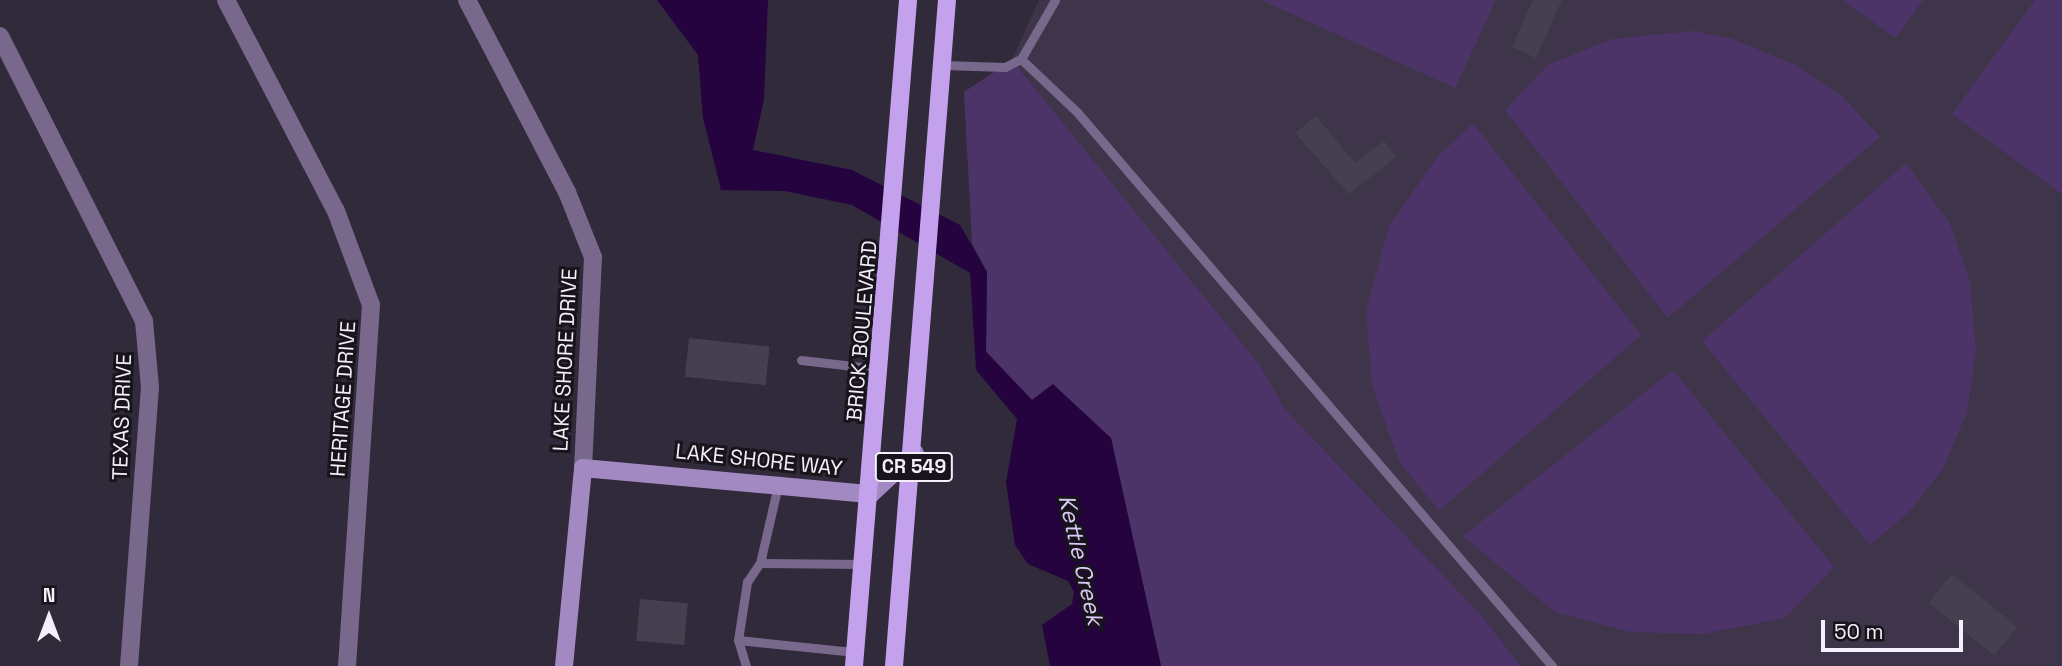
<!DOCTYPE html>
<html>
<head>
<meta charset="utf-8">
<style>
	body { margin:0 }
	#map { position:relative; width:2062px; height:666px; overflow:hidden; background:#312a3a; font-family:"Space Grotesk",sans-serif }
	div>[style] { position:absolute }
	.built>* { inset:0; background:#3e354a }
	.green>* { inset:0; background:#4d3468 }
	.water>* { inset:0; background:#25033e }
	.building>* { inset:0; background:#463f50; transform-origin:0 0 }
	.lane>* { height:9px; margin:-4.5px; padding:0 4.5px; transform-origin:4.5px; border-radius:4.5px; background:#78688c }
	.street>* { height:18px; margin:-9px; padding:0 9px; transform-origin:9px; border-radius:9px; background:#78688c }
	.secondary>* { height:18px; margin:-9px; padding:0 9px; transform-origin:9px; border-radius:9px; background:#a389c2 }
	.primary>* { height:18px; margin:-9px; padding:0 9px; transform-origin:9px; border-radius:9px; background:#c3a1ec }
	span { translate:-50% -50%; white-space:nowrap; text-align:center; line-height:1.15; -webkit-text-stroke:6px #17141b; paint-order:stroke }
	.shield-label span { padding:2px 5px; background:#17141b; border:2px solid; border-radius:5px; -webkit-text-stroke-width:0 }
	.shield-label { font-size:19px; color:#f4effa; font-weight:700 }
	.street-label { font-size:21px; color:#f4effa }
	.water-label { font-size:23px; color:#dbc8f4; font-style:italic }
	.north { position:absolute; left:14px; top:582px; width:70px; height:70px; -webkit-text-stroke:5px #17141b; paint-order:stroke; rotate:0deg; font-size:19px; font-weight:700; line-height:28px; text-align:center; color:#f4effa }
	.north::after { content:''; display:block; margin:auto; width:24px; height:32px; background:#f4effa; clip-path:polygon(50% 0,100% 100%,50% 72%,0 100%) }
	.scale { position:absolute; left:1821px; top:620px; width:142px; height:32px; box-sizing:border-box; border:4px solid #f4effa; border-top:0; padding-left:9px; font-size:21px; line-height:24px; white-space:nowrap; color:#f4effa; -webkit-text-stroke:5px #17141b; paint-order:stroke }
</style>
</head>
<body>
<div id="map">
	<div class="built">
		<div style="clip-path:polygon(1039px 0,2062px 0,2062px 666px,1521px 666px,1482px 616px,1285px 409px,1260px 367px,1012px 60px)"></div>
	</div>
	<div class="green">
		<div style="clip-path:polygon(1261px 0,1496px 0,1455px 88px)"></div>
		<div style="clip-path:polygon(1842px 0,1923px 0,1896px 38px)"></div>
		<div style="clip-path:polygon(2035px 0,2062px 0,2062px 194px,1952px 114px)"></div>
		<div style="clip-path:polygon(1694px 31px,1733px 39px,1795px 65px,1841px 95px,1880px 137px,1668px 318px,1505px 110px,1548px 65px,1612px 39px)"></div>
		<div style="clip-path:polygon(1012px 60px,1261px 367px,1285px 409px,1482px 616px,1521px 666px,1161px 666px,1111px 438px,1032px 400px,986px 351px,987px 272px,972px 243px,964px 92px)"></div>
		<div style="clip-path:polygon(1473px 123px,1641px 335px,1439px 511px,1399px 461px,1372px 385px,1366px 311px,1389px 226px,1438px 156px)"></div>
		<div style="clip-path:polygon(1906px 163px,1950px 224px,1970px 282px,1976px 351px,1967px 412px,1943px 469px,1909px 512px,1870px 545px,1702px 341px)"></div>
		<div style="clip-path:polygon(1673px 370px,1834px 567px,1785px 618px,1702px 634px,1630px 632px,1555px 612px,1463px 536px)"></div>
	</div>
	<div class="water">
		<div style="clip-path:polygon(657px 0,768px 0,764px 99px,753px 150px,852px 170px,960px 225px,987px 272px,986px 352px,1032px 400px,1053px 384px,1111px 438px,1161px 666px,1050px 666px,1042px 625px,1072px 604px,1074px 592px,1068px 581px,1028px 564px,1015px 545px,1006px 482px,1017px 419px,976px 370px,970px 273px,852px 205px,785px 191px,721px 190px,703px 118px,698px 55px)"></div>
	</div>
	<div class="building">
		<div style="clip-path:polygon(1533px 0,1562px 0,1536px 58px,1512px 47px)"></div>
		<div style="clip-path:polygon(1316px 116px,1355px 163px,1384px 141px,1396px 157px,1349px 194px,1295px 133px)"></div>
		<div style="left:689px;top:338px;width:81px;height:39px;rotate:6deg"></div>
		<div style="left:1952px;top:574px;width:84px;height:37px;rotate:39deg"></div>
		<div style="left:640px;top:599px;width:48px;height:42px;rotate:5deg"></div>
	</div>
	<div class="lane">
		<div style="left:1021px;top:59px;width:68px;rotate:-60deg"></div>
		<div style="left:944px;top:65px;width:61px;rotate:1.9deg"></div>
		<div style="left:1005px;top:67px;width:18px;rotate:-27deg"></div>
		<div style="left:1021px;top:59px;width:77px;rotate:43.4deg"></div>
		<div style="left:1077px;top:112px;width:730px;rotate:49.39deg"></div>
		<div style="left:801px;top:360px;width:79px;rotate:6.6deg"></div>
		<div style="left:778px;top:485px;width:80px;rotate:103deg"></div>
		<div style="left:760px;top:563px;width:104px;rotate:0.6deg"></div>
		<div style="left:738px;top:640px;width:118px;rotate:5.9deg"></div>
		<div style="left:746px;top:666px;width:27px;rotate:-107deg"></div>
		<div style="left:738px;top:640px;width:59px;rotate:-81.2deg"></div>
		<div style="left:747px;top:582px;width:23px;rotate:-56deg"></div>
	</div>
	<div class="street">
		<div style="left:226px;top:0;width:238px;rotate:62.5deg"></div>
		<div style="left:336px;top:211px;width:100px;rotate:69.6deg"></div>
		<div style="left:371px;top:305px;width:362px;rotate:93.8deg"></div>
		<div style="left:467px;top:0;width:216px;rotate:62.5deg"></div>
		<div style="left:567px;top:192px;width:70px;rotate:68.2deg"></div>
		<div style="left:593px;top:257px;width:211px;rotate:92.7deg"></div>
		<div style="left:0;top:36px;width:319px;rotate:63.2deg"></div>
		<div style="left:144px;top:321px;width:66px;rotate:84.8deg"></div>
		<div style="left:150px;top:387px;width:280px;rotate:94.3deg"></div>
	</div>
	<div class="secondary">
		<div style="left:564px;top:666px;width:199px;rotate:-84.5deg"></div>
		<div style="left:583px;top:468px;width:289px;rotate:5.2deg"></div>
		<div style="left:871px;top:494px;width:60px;rotate:-43deg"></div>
	</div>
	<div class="primary">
		<div style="left:854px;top:666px;width:668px;rotate:-85.36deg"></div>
		<div style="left:894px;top:666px;width:668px;rotate:-85.45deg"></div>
	</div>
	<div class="shield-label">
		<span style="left:914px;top:467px">CR 549</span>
	</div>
	<div class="street-label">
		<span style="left:862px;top:331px;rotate:-85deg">BRICK BOULEVARD</span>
		<span style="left:565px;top:360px;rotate:-87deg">LAKE SHORE DRIVE</span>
		<span style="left:343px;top:399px;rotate:-86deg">HERITAGE DRIVE</span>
		<span style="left:122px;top:417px;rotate:-88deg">TEXAS DRIVE</span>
		<span style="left:759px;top:460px;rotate:6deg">LAKE SHORE WAY</span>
	</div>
	<div class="water-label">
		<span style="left:1081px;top:560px;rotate:77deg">Kettle Creek</span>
	</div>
	<div class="north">N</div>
	<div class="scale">50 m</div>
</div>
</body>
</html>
